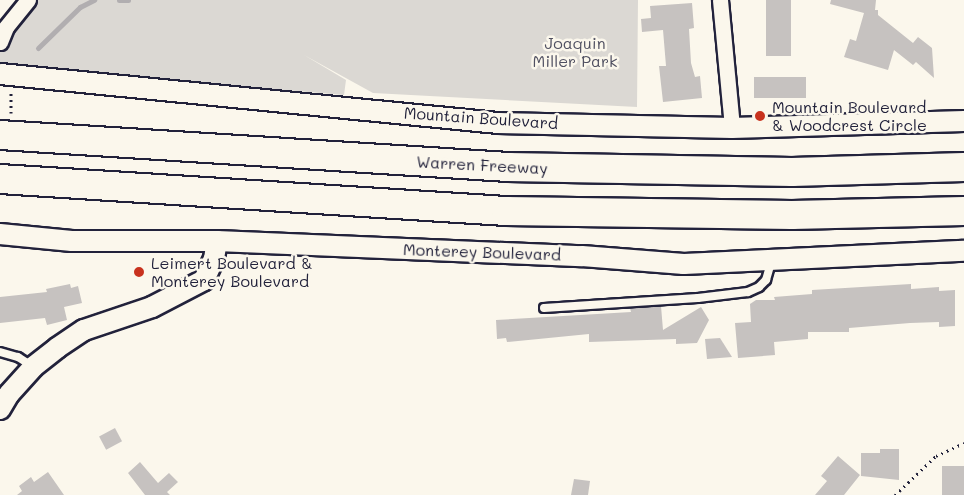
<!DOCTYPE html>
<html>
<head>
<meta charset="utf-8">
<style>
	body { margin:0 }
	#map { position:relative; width:964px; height:495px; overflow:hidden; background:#fbf7ec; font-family:Mali,sans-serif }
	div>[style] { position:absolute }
	.green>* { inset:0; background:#dbd8d3 }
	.stream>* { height:5px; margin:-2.5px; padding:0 2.5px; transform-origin:2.5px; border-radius:2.5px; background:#b1aeb0 }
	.building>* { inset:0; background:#c6c2c0; transform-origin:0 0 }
	.path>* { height:3px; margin-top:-1.5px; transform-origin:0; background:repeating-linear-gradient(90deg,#22223b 0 1.5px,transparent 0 6px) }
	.roads { filter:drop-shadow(2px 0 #22223b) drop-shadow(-2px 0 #22223b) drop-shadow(0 2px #22223b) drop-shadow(0 -2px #22223b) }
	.service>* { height:8px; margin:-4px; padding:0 4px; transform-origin:4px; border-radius:4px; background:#fbf7ec }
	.minor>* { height:15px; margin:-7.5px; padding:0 7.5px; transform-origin:7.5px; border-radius:7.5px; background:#fbf7ec }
	.tertiary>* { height:20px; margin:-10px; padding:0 10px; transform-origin:10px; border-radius:10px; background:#fbf7ec }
	.motorway>* { height:28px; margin:-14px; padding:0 14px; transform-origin:14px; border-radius:14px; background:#fbf7ec }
	.dots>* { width:16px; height:16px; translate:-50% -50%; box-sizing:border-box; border:3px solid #fbf7ec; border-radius:50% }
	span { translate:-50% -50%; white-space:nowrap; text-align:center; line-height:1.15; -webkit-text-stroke:5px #fbf7ec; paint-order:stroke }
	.park-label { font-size:16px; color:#505061 }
	.poi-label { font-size:16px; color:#22223b }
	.left { translate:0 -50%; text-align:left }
	.street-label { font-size:16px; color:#22223b }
</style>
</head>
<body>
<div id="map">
	<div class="green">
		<div style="clip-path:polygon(28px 0,638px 0,637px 107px,373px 93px,304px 55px,346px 80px,344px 95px,0 66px,0 43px)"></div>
	</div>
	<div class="stream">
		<div style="left:119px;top:0;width:9px"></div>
		<div style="left:38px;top:48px;width:59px;rotate:-44.3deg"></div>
		<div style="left:80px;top:7px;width:16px;rotate:-27deg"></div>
	</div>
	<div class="building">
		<div style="left:766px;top:0;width:25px;height:56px"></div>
		<div style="clip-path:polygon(831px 0,876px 0,875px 10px,878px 10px,878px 15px,913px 43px,918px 37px,932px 48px,934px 78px,916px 62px,913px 65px,894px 50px,888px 70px,844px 57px,850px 39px,856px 41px,864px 13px,830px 4px)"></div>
		<div style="clip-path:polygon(692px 3px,694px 28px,689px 29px,691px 63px,695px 77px,700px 76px,702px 98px,663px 102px,659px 66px,666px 66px,663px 30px,642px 32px,641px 19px,651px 18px,650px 6px)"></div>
		<div style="left:754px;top:77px;width:52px;height:21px"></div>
		<div style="clip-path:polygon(70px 284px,71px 288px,78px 286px,82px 303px,64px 307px,67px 320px,47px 325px,45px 318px,0 323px,0 297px,47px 292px,46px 289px)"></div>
		<div style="clip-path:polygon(911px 284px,911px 289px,939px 287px,939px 291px,955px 290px,955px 326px,939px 327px,939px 322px,910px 323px,849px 328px,849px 332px,808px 332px,808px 339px,774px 342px,775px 355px,738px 358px,735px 323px,751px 322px,750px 304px,756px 300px,775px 300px,774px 297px,812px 294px,812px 290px)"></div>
		<div style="clip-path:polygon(661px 306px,663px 330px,701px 307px,709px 320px,697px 343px,676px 344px,676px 339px,589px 342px,589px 334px,507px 342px,506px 338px,497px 339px,496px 320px,631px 312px,630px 308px)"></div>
		<div style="clip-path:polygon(720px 338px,732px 357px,707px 359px,705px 339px)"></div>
		<div style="left:115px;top:428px;width:15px;height:18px;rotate:62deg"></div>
		<div style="clip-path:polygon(880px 449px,899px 449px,899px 480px,861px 476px,861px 453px,880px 453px)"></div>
		<div style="clip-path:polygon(838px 456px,860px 475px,844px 495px,815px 495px,827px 481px,821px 476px)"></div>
		<div style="clip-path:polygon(140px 462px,158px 483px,169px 473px,178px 482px,167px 492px,170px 495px,145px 495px,128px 473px)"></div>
		<div style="left:964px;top:466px;width:29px;height:22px;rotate:90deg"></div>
		<div style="clip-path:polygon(48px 472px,64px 495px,17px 495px,22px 491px,19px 486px,31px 477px,34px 482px)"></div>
		<div style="clip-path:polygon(574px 479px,590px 481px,588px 495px,571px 495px)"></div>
	</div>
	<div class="path">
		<div style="left:11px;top:113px;width:22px;rotate:-90deg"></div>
		<div style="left:895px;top:495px;width:57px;rotate:-43.6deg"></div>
		<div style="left:936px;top:456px;width:31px;rotate:-25deg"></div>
	</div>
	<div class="roads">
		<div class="service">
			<div style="left:544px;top:308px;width:154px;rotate:-3.7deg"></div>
			<div style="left:698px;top:298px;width:50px;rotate:-6.8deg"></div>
			<div style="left:748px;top:292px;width:12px;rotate:-24deg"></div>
			<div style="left:759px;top:287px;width:10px;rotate:-45deg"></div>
			<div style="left:766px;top:280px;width:19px;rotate:-74deg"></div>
			<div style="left:0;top:352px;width:19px;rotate:16deg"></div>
			<div style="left:18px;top:357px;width:17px;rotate:33deg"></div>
		</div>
		<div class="minor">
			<div style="left:720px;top:0;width:129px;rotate:84.6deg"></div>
			<div style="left:0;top:42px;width:16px;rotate:-68deg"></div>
			<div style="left:6px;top:27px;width:35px;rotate:-51deg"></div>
		</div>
		<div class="tertiary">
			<div style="left:0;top:74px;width:500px;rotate:5.62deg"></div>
			<div style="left:498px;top:123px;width:234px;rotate:1.2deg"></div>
			<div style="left:732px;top:128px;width:232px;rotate:-1.7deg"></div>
			<div style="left:0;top:234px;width:72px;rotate:5.6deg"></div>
			<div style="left:72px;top:241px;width:145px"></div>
			<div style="left:217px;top:241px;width:365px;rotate:2.4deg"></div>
			<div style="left:582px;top:256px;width:102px;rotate:4.5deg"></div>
			<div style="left:684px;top:264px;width:280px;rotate:-2.7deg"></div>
			<div style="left:0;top:409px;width:17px;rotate:-59deg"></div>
			<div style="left:9px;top:394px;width:36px;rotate:-48deg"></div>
			<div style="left:33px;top:367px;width:31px;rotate:-38deg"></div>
			<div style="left:57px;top:348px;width:32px;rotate:-34deg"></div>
			<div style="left:84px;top:330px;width:72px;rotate:-18.7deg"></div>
			<div style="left:152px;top:307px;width:59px;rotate:-27.4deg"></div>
			<div style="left:204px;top:280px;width:23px;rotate:-65deg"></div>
			<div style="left:214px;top:259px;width:18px;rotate:-81deg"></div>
		</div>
		<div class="motorway">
			<div style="left:0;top:135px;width:509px;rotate:3.6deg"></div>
			<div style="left:508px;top:167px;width:284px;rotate:1deg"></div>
			<div style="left:792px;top:172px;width:172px;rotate:-1.7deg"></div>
			<div style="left:0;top:179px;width:507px;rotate:3.62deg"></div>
			<div style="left:506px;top:211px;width:286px;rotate:0.8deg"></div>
			<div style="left:792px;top:215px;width:172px;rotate:-1.3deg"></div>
		</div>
	</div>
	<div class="dots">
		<div style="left:760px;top:116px;background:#c8321e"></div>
		<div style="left:139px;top:272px;background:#c8321e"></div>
	</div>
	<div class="park-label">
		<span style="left:575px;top:52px">Joaquin<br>Miller Park</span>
	</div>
	<div class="poi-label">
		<span class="left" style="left:772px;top:116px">Mountain Boulevard<br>&amp; Woodcrest Circle</span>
		<span class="left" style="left:151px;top:272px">Leimert Boulevard &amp;<br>Monterey Boulevard</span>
	</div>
	<div class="street-label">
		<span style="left:481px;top:118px;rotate:4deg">Mountain Boulevard</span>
		<span style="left:482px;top:165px;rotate:3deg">Warren Freeway</span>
		<span style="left:482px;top:252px;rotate:2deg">Monterey Boulevard</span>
	</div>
</div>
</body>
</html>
